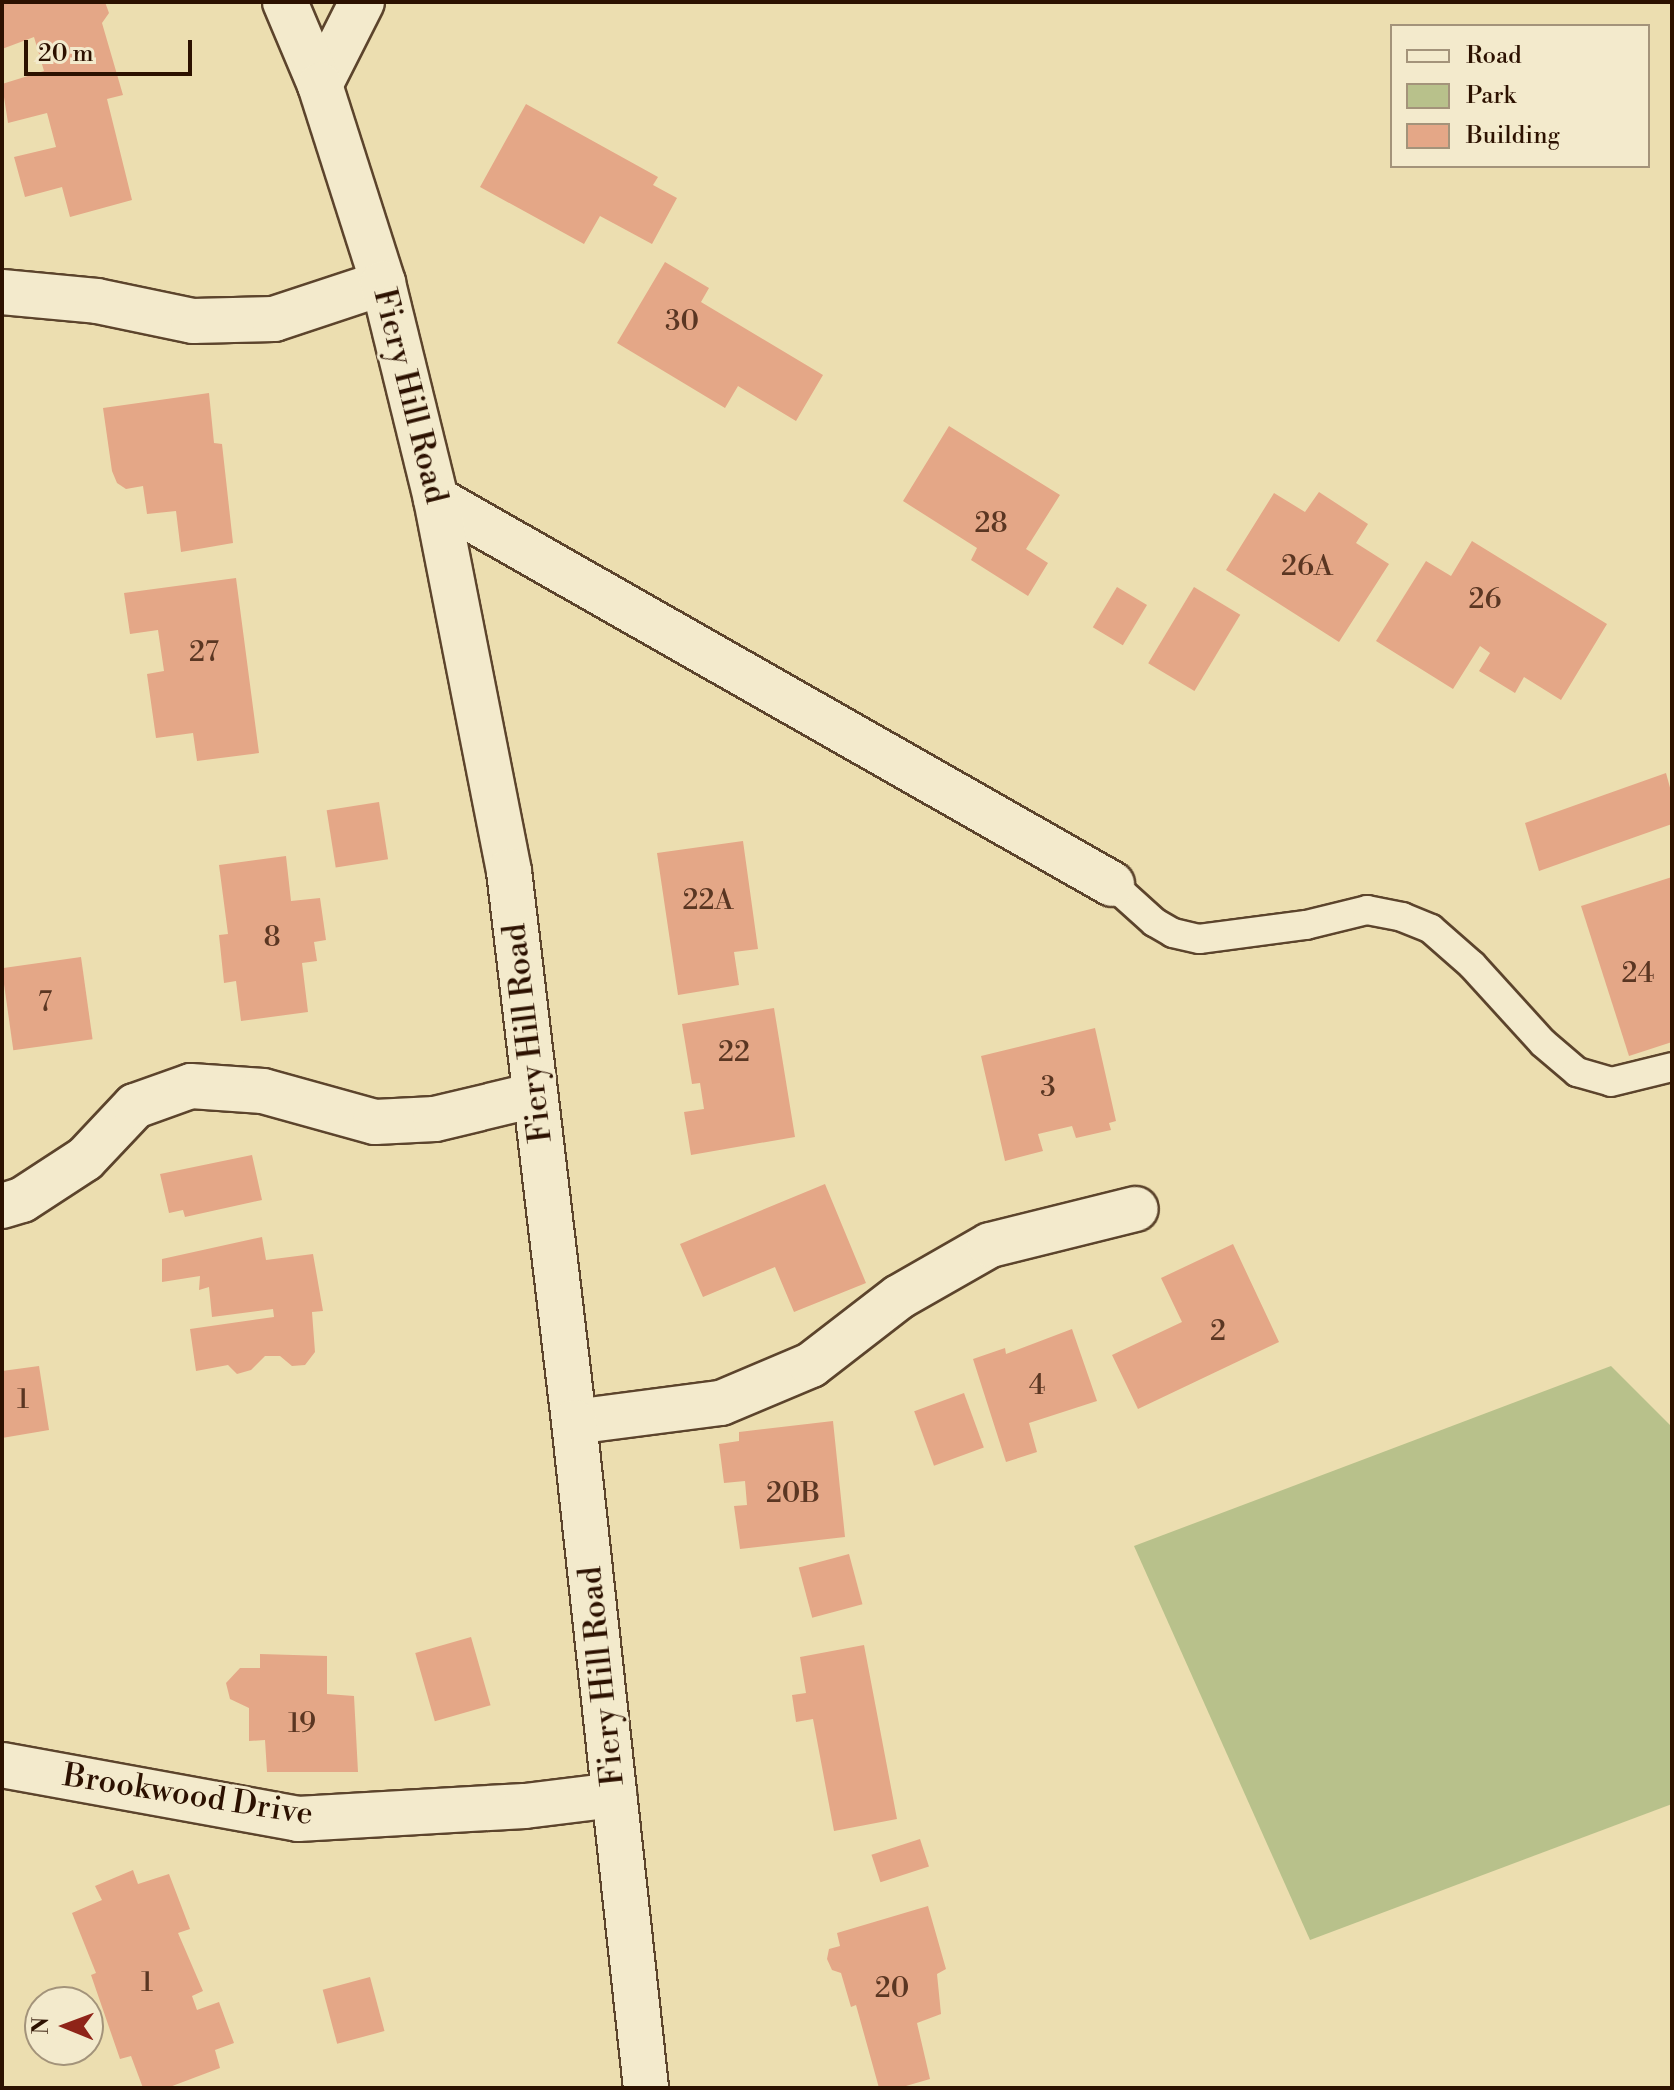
<!DOCTYPE html>
<html>
<head>
<meta charset="utf-8">
<style>
	body { margin:0 }
	#map { position:relative; width:1674px; height:2090px; overflow:hidden; background:#ecdeb0; font-family:"Libre Bodoni",serif }
	div>[style] { position:absolute }
	.green>* { inset:0; background:#b8c18b }
	.building>* { inset:0; background:#e4a787; transform-origin:0 0 }
	.roads { filter:drop-shadow(2px 0 #5c442c) drop-shadow(-2px 0 #5c442c) drop-shadow(0 2px #5c442c) drop-shadow(0 -2px #5c442c) }
	.lane>* { height:28px; margin:-14px; padding:0 14px; transform-origin:14px; border-radius:14px; background:#f3eacc }
	.street>* { height:44px; margin:-22px; padding:0 22px; transform-origin:22px; border-radius:22px; background:#f3eacc }
	.secondary>* { height:44px; margin:-22px; padding:0 22px; transform-origin:22px; border-radius:22px; background:#f3eacc }
	span { translate:-50% -50%; white-space:nowrap; text-align:center; line-height:1.15; -webkit-text-stroke:6px #f3eacc; paint-order:stroke }
	.number-label { font-size:28px; color:#5a3622 }
	.number-label span { -webkit-text-stroke-width:0 }
	.street-label { font-size:32px; color:#2c1100 }
	.frame { position:absolute; inset:0; border:4px solid #2c1100; pointer-events:none }
	.legend { position:absolute; left:1390px; top:24px; width:260px; height:144px; box-sizing:border-box; background:#f3eacc; border:2px solid #a3937a; margin:0; padding:10px 14px; list-style:none; font-size:24px; color:#2c1100 }
	.legend li { display:flex; align-items:center; gap:16px; height:40px }
	.legend b { width:40px; border:2px solid #a3937a }
	.north { position:absolute; left:24px; top:1986px; width:80px; height:80px; box-sizing:border-box; background:#f3eacc; border:2px solid #a3937a; border-radius:50%; rotate:271deg; font-size:22px; font-weight:700; line-height:32px; text-align:center; color:#2c1100 }
	.north::after { content:''; display:block; margin:auto; width:28px; height:36px; background:#8f2418; clip-path:polygon(50% 0,100% 100%,50% 72%,0 100%) }
	.scale { position:absolute; left:24px; top:40px; width:168px; height:36px; box-sizing:border-box; border:4px solid #2c1100; border-top:0; padding-left:10px; font-size:24px; line-height:28px; white-space:nowrap; color:#2c1100; -webkit-text-stroke:6px #f3eacc; paint-order:stroke }
</style>
</head>
<body>
<div id="map">
	<div class="green">
		<div style="clip-path:polygon(1611px 1366px,1672px 1427px,1672px 1804px,1310px 1940px,1134px 1546px)"></div>
	</div>
	<div class="building">
		<div style="clip-path:polygon(7px 2px,105px 2px,109px 13px,102px 23px,123px 95px,107px 99px,132px 200px,70px 217px,62px 187px,25px 197px,14px 157px,56px 147px,47px 113px,8px 123px,2px 84px,44px 71px,34px 37px,2px 49px,2px 4px)"></div>
		<div style="clip-path:polygon(526px 104px,658px 177px,653px 185px,677px 198px,652px 244px,600px 216px,584px 244px,480px 187px)"></div>
		<div style="clip-path:polygon(665px 262px,709px 288px,701px 302px,823px 375px,796px 421px,738px 386px,725px 408px,617px 343px)"></div>
		<div style="clip-path:polygon(209px 393px,214px 443px,222px 444px,233px 543px,181px 552px,176px 511px,147px 514px,143px 486px,126px 489px,117px 483px,112px 471px,103px 408px)"></div>
		<div style="clip-path:polygon(949px 426px,1060px 495px,1026px 549px,1048px 563px,1028px 596px,971px 560px,977px 548px,903px 501px)"></div>
		<div style="clip-path:polygon(1319px 492px,1368px 524px,1356px 543px,1389px 564px,1339px 642px,1226px 570px,1274px 493px,1305px 512px)"></div>
		<div style="clip-path:polygon(1472px 541px,1607px 624px,1561px 700px,1524px 677px,1515px 693px,1479px 671px,1490px 653px,1480px 646px,1453px 689px,1376px 641px,1426px 561px,1451px 576px)"></div>
		<div style="clip-path:polygon(236px 578px,259px 753px,197px 761px,193px 733px,156px 738px,147px 674px,164px 671px,158px 630px,130px 634px,124px 593px)"></div>
		<div style="left:1117px;top:587px;width:35px;height:47px;rotate:31deg"></div>
		<div style="left:1194px;top:587px;width:54px;height:89px;rotate:31deg"></div>
		<div style="clip-path:polygon(1666px 773px,1672px 795px,1672px 824px,1539px 871px,1525px 823px)"></div>
		<div style="left:379px;top:802px;width:58px;height:53px;rotate:81deg"></div>
		<div style="clip-path:polygon(743px 841px,758px 949px,734px 952px,739px 985px,678px 995px,657px 853px)"></div>
		<div style="clip-path:polygon(286px 856px,291px 901px,320px 898px,326px 940px,314px 942px,317px 961px,302px 963px,308px 1012px,241px 1021px,236px 981px,224px 983px,219px 935px,228px 934px,219px 865px)"></div>
		<div style="clip-path:polygon(1672px 877px,1672px 1042px,1629px 1056px,1581px 906px)"></div>
		<div style="left:81px;top:957px;width:83px;height:80px;rotate:82deg"></div>
		<div style="clip-path:polygon(774px 1008px,795px 1137px,691px 1155px,684px 1112px,704px 1109px,700px 1083px,692px 1084px,682px 1024px)"></div>
		<div style="clip-path:polygon(1095px 1028px,1116px 1121px,1109px 1123px,1111px 1130px,1076px 1138px,1072px 1126px,1038px 1134px,1043px 1151px,1005px 1161px,981px 1056px)"></div>
		<div style="clip-path:polygon(252px 1155px,262px 1200px,185px 1217px,183px 1210px,169px 1213px,160px 1174px)"></div>
		<div style="clip-path:polygon(825px 1184px,866px 1283px,794px 1312px,775px 1267px,703px 1297px,680px 1244px)"></div>
		<div style="clip-path:polygon(262px 1237px,266px 1260px,313px 1254px,323px 1311px,312px 1312px,315px 1352px,305px 1365px,292px 1366px,280px 1356px,265px 1356px,251px 1370px,237px 1374px,228px 1365px,196px 1371px,190px 1329px,274px 1317px,273px 1309px,212px 1317px,209px 1287px,199px 1290px,200px 1276px,162px 1282px,162px 1259px)"></div>
		<div style="clip-path:polygon(1233px 1244px,1279px 1342px,1138px 1409px,1112px 1355px,1182px 1322px,1161px 1278px)"></div>
		<div style="clip-path:polygon(1072px 1329px,1097px 1401px,1029px 1423px,1037px 1452px,1006px 1462px,973px 1359px,1005px 1348px,1006px 1354px)"></div>
		<div style="clip-path:polygon(39px 1366px,49px 1430px,2px 1438px,2px 1371px)"></div>
		<div style="left:964px;top:1393px;width:58px;height:53px;rotate:70deg"></div>
		<div style="clip-path:polygon(833px 1421px,845px 1537px,740px 1549px,734px 1506px,747px 1505px,745px 1481px,724px 1483px,719px 1444px,739px 1441px,739px 1432px)"></div>
		<div style="left:849px;top:1554px;width:52px;height:52px;rotate:75deg"></div>
		<div style="left:471px;top:1637px;width:71px;height:58px;rotate:74deg"></div>
		<div style="clip-path:polygon(864px 1645px,897px 1819px,834px 1831px,813px 1719px,796px 1722px,792px 1695px,806px 1693px,800px 1657px)"></div>
		<div style="clip-path:polygon(260px 1654px,327px 1656px,327px 1694px,354px 1696px,358px 1772px,267px 1772px,265px 1740px,249px 1741px,249px 1708px,230px 1699px,226px 1683px,240px 1668px,260px 1668px)"></div>
		<div style="left:920px;top:1839px;width:29px;height:51px;rotate:72deg"></div>
		<div style="clip-path:polygon(133px 1870px,138px 1884px,169px 1874px,190px 1929px,178px 1933px,203px 1991px,192px 1996px,197px 2010px,219px 2002px,234px 2043px,215px 2050px,220px 2068px,167px 2088px,143px 2088px,131px 2056px,120px 2059px,91px 1975px,96px 1973px,72px 1913px,102px 1900px,95px 1886px)"></div>
		<div style="clip-path:polygon(928px 1906px,946px 1969px,937px 1974px,941px 2014px,917px 2023px,930px 2079px,899px 2088px,879px 2088px,856px 2005px,851px 2007px,841px 1973px,832px 1970px,827px 1959px,829px 1949px,840px 1946px,837px 1933px)"></div>
		<div style="left:370px;top:1977px;width:56px;height:49px;rotate:75deg"></div>
	</div>
	<div class="roads">
		<div class="lane">
			<div style="left:1112px;top:884px;width:57px;rotate:42.1deg"></div>
			<div style="left:1154px;top:922px;width:22px;rotate:30deg"></div>
			<div style="left:1173px;top:933px;width:27px;rotate:13deg"></div>
			<div style="left:1199px;top:939px;width:108px;rotate:-7.5deg"></div>
			<div style="left:1306px;top:925px;width:63px;rotate:-13.8deg"></div>
			<div style="left:1367px;top:910px;width:36px;rotate:11deg"></div>
			<div style="left:1402px;top:917px;width:31px;rotate:22deg"></div>
			<div style="left:1431px;top:929px;width:55px;rotate:41.3deg"></div>
			<div style="left:1472px;top:965px;width:105px;rotate:47.7deg"></div>
			<div style="left:1543px;top:1043px;width:45px;rotate:40.5deg"></div>
			<div style="left:1577px;top:1072px;width:35px;rotate:16deg"></div>
			<div style="left:1611px;top:1082px;width:63px;rotate:-13.8deg"></div>
		</div>
		<div class="street">
			<div style="left:320px;top:85px;width:93px;rotate:-63.2deg"></div>
			<div style="left:2px;top:292px;width:95px;rotate:5.4deg"></div>
			<div style="left:97px;top:301px;width:98px;rotate:11.8deg"></div>
			<div style="left:193px;top:321px;width:81px;rotate:-1.4deg"></div>
			<div style="left:274px;top:319px;width:115px;rotate:-18.3deg"></div>
			<div style="left:436px;top:499px;width:778px;rotate:29.66deg"></div>
			<div style="left:2px;top:1206px;width:21px;rotate:-17deg"></div>
			<div style="left:22px;top:1200px;width:75px;rotate:-33.1deg"></div>
			<div style="left:85px;top:1159px;width:73px;rotate:-46.7deg"></div>
			<div style="left:135px;top:1106px;width:59px;rotate:-19.7deg"></div>
			<div style="left:191px;top:1086px;width:72px;rotate:4deg"></div>
			<div style="left:263px;top:1091px;width:116px;rotate:15.5deg"></div>
			<div style="left:375px;top:1122px;width:60px;rotate:-2.9deg"></div>
			<div style="left:435px;top:1119px;width:103px;rotate:-13.5deg"></div>
			<div style="left:574px;top:1422px;width:148px;rotate:-7.4deg"></div>
			<div style="left:721px;top:1403px;width:98px;rotate:-22.9deg"></div>
			<div style="left:811px;top:1365px;width:111px;rotate:-37.7deg"></div>
			<div style="left:899px;top:1297px;width:105px;rotate:-29.7deg"></div>
			<div style="left:990px;top:1245px;width:150px;rotate:-13.9deg"></div>
			<div style="left:2px;top:1765px;width:301px;rotate:10.3deg"></div>
			<div style="left:298px;top:1819px;width:227px;rotate:-3.3deg"></div>
			<div style="left:525px;top:1806px;width:90px;rotate:-7deg"></div>
		</div>
		<div class="secondary">
			<div style="left:285px;top:2px;width:90px;rotate:67.1deg"></div>
			<div style="left:320px;top:85px;width:208px;rotate:72.3deg"></div>
			<div style="left:383px;top:283px;width:222px;rotate:76.2deg"></div>
			<div style="left:436px;top:499px;width:379px;rotate:78.9deg"></div>
			<div style="left:509px;top:871px;width:555px;rotate:83.27deg"></div>
			<div style="left:574px;top:1422px;width:670px;rotate:83.83deg"></div>
		</div>
	</div>
	<div class="number-label">
		<span style="left:682px;top:322px">30</span>
		<span style="left:991px;top:524px">28</span>
		<span style="left:1307px;top:567px">26A</span>
		<span style="left:1485px;top:600px">26</span>
		<span style="left:204px;top:653px">27</span>
		<span style="left:708px;top:901px">22A</span>
		<span style="left:272px;top:938px">8</span>
		<span style="left:1638px;top:974px">24</span>
		<span style="left:45px;top:1003px">7</span>
		<span style="left:734px;top:1053px">22</span>
		<span style="left:1048px;top:1088px">3</span>
		<span style="left:1218px;top:1332px">2</span>
		<span style="left:1037px;top:1386px">4</span>
		<span style="left:23px;top:1400px">1</span>
		<span style="left:793px;top:1494px">20B</span>
		<span style="left:302px;top:1724px">19</span>
		<span style="left:147px;top:1983px">1</span>
		<span style="left:892px;top:1989px">20</span>
	</div>
	<div class="street-label">
		<span style="left:410px;top:396px;rotate:76deg">Fiery Hill Road</span>
		<span style="left:528px;top:1033px;rotate:-97deg">Fiery Hill Road</span>
		<span style="left:602px;top:1676px;rotate:-96deg">Fiery Hill Road</span>
		<span style="left:188px;top:1795px;rotate:9deg">Brookwood Drive</span>
	</div>
	<div class="frame"></div>
	<ul class="legend">
	<li><b style="height:10px;background:#f3eacc"></b>Road</li>
	<li><b style="height:22px;background:#b8c18b"></b>Park</li>
	<li><b style="height:22px;background:#e4a787"></b>Building</li>
	</ul>
	<div class="north">N</div>
	<div class="scale">20 m</div>
</div>
</body>
</html>
